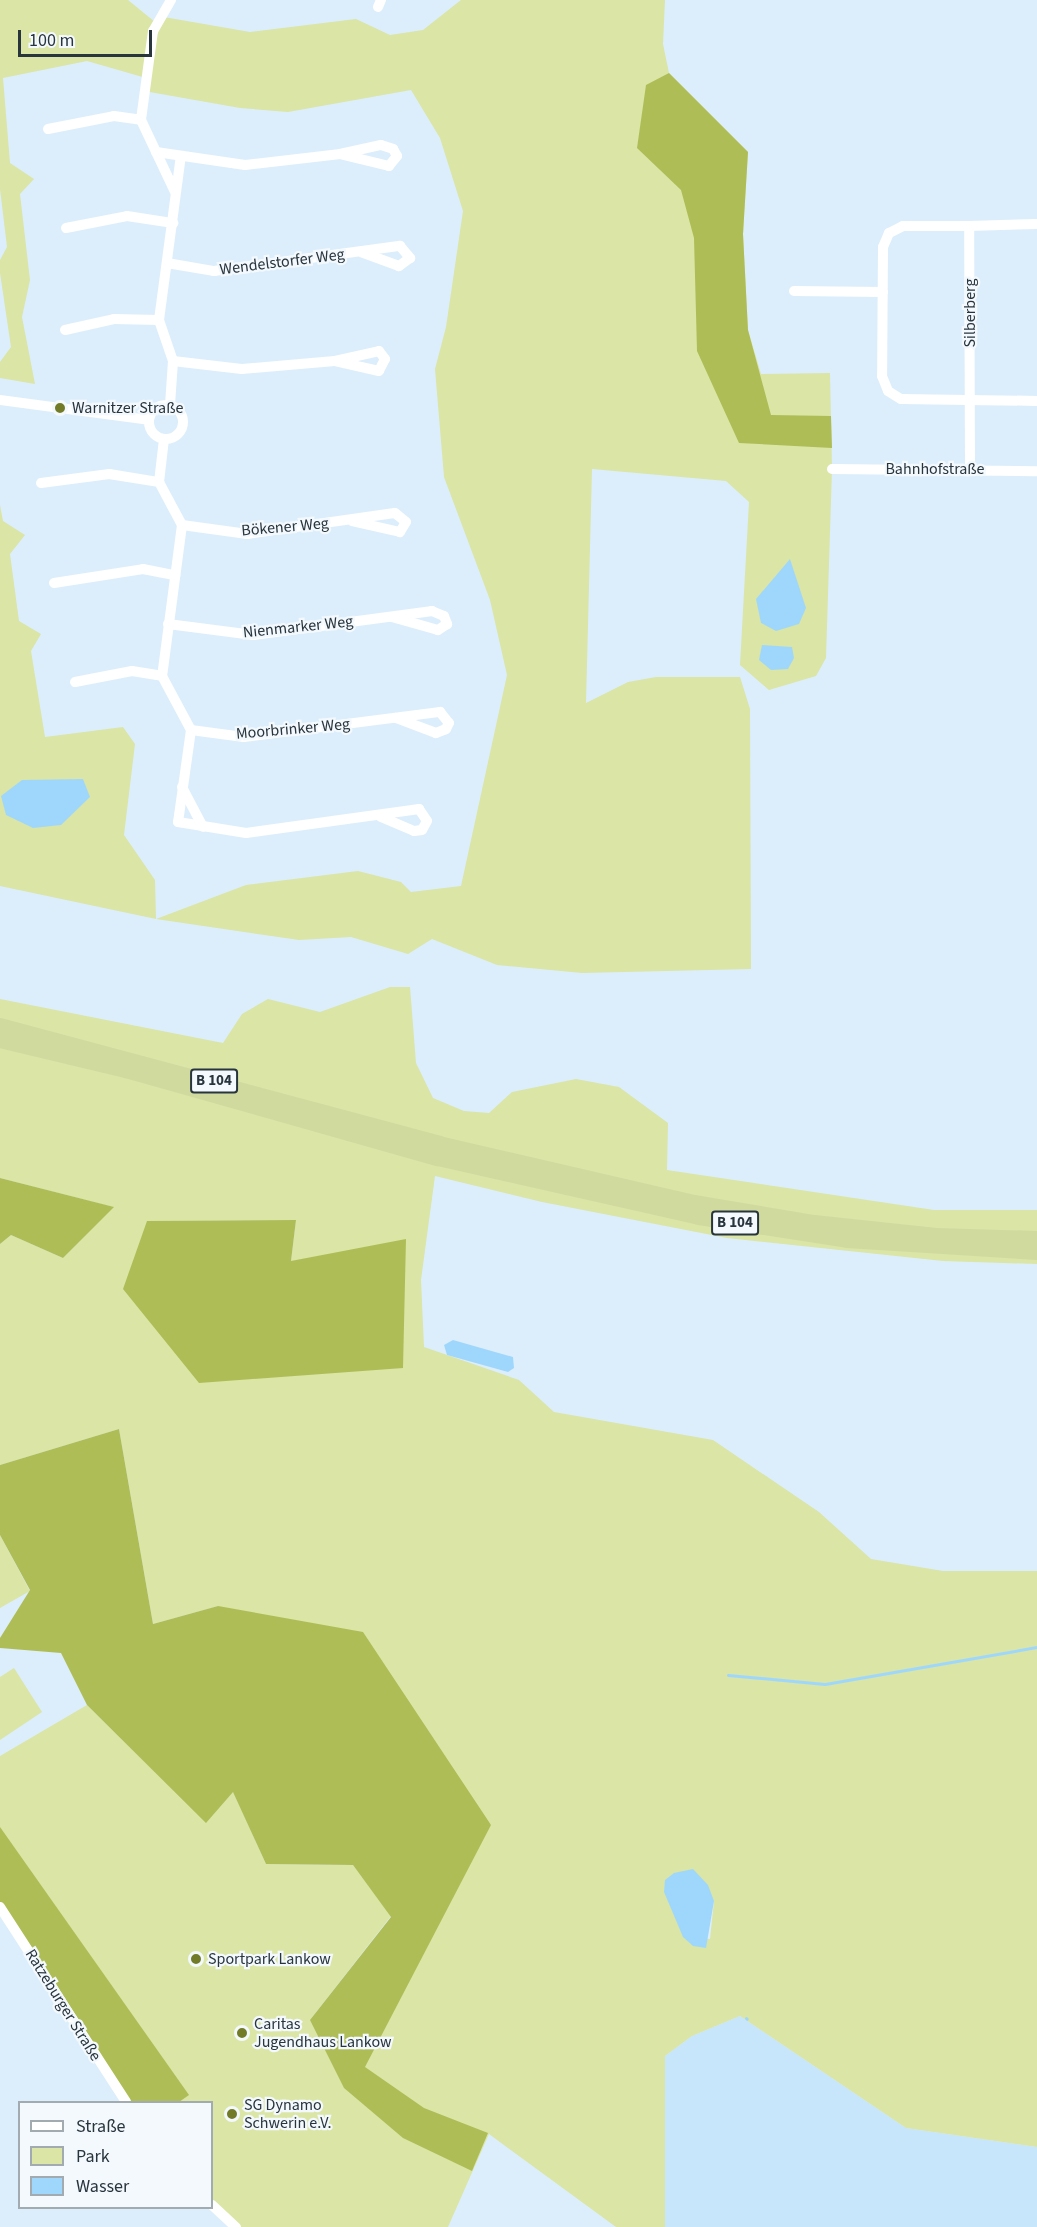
<!DOCTYPE html>
<html>
<head>
<meta charset="utf-8">
<style>
	body { margin:0 }
	#map { position:relative; width:1037px; height:2227px; overflow:hidden; background:#dceefb; font-family:"Source Sans 3",sans-serif }
	div>[style] { position:absolute }
	.built>* { inset:0; background:#c8e6fb }
	.green>* { inset:0; background:#dae5a6 }
	.forest>* { inset:0; background:#afbd56 }
	.water>* { inset:0; background:#9fd7fc }
	.stream>* { height:3px; margin:-1.5px; padding:0 1.5px; transform-origin:1.5px; border-radius:1.5px; background:#9fd7fc }
	.minor>* { height:10px; margin:-5px; padding:0 5px; transform-origin:5px; border-radius:5px; background:#fff }
	.minor>.ring { margin:-5px; padding:0; box-sizing:content-box; background:none; border:10px solid #fff; border-radius:50% }
	.trunk>* { height:16px; margin:-8px; padding:0 8px; transform-origin:8px; border-radius:8px; background:#d0da9f }
	.dots>* { width:16px; height:16px; translate:-50% -50%; box-sizing:border-box; border:3px solid #f3f9fd; border-radius:50% }
	span { translate:-50% -50%; white-space:nowrap; text-align:center; line-height:1.15; -webkit-text-stroke:4.5px #f3f9fd; paint-order:stroke }
	.shield-label span { padding:2px 4px; background:#f3f9fd; border:2px solid; border-radius:4px; -webkit-text-stroke-width:0 }
	.shield-label { font-size:15px; color:#29353d; font-weight:700 }
	.street-label { font-size:16px; color:#29353d }
	.poi-label { font-size:16px; color:#29353d }
	.left { translate:0 -50%; text-align:left }
	.legend { position:absolute; left:18px; top:2101px; width:195px; height:108px; box-sizing:border-box; background:#f3f9fd; border:2px solid #a2abb0; margin:0; padding:8px 10px; list-style:none; font-size:18px; color:#29353d }
	.legend li { display:flex; align-items:center; gap:12px; height:30px }
	.legend b { width:30px; border:2px solid #a2abb0 }
	.scale { position:absolute; left:18px; top:30px; width:134px; height:27px; box-sizing:border-box; border:3px solid #29353d; border-top:0; padding-left:8px; font-size:18px; line-height:21px; white-space:nowrap; color:#29353d; -webkit-text-stroke:4px #f3f9fd; paint-order:stroke }
</style>
</head>
<body>
<div id="map">
	<div class="built">
		<div style="clip-path:polygon(740px 2016px,906px 2128px,1037px 2147px,1037px 2227px,665px 2227px,665px 2056px,692px 2036px)"></div>
	</div>
	<div class="green">
		<div style="clip-path:polygon(0 0,128px 0,155px 22px,158px 16px,250px 32px,356px 19px,390px 35px,423px 30px,461px 0,665px 0,663px 44px,669px 73px,748px 152px,743px 234px,748px 330px,761px 374px,830px 373px,832px 469px,826px 658px,816px 676px,769px 690px,740px 665px,749px 502px,726px 481px,592px 469px,586px 703px,628px 682px,656px 677px,740px 677px,750px 709px,751px 969px,582px 973px,497px 965px,432px 939px,408px 954px,351px 937px,299px 940px,156px 919px,0 886px,0 505px,3px 521px,25px 535px,10px 554px,19px 621px,41px 634px,31px 651px,45px 737px,123px 727px,135px 744px,124px 835px,155px 880px,156px 919px,246px 885px,358px 871px,401px 882px,411px 892px,461px 886px,507px 675px,490px 600px,444px 477px,435px 369px,446px 327px,463px 211px,440px 138px,411px 90px,288px 112px,240px 108px,144px 91px,146px 78px,87px 61px,3px 78px,10px 163px,34px 179px,20px 194px,30px 280px,22px 317px,35px 384px,0 378px,0 362px,11px 347px,0 273px,0 260px,7px 247px,0 189px)"></div>
		<div style="clip-path:polygon(evenodd,390px 987px,410px 987px,416px 1063px,433px 1098px,464px 1111px,489px 1113px,512px 1092px,576px 1079px,619px 1087px,668px 1123px,667px 1170px,934px 1210px,1037px 1210px,1037px 1264px,943px 1261px,727px 1238px,542px 1202px,435px 1176px,421px 1280px,424px 1347px,519px 1380px,554px 1412px,713px 1440px,819px 1512px,871px 1559px,943px 1571px,1037px 1571px,1037px 2147px,906px 2128px,740px 2016px,692px 2036px,665px 2056px,665px 2227px,616px 2227px,489px 2134px,448px 2227px,236px 2227px,212px 2205px,212px 2102px,126px 2102px,0 1907px,0 1756px,87px 1705px,206px 1822px,233px 1791px,266px 1864px,353px 1865px,391px 1916px,310px 2020px,491px 1825px,218px 1606px,153px 1624px,119px 1429px,0 1465px,0 1244px,11px 1235px,63px 1258px,113px 1207px,0 1178px,0 999px,223px 1043px,242px 1014px,268px 999px,320px 1012px,390px 987px,296px 1220px,291px 1261px,147px 1221px,296px 1220px,390px 987px,714px 1901px,710px 1939px,683px 1937px,714px 1901px)"></div>
		<div style="clip-path:polygon(0 1535px,30px 1591px,0 1608px)"></div>
		<div style="clip-path:polygon(14px 1668px,42px 1712px,0 1740px,0 1677px)"></div>
	</div>
	<div class="forest">
		<div style="clip-path:polygon(669px 73px,748px 152px,743px 234px,748px 330px,771px 415px,831px 416px,832px 448px,739px 443px,697px 351px,694px 238px,681px 190px,637px 148px,646px 85px)"></div>
		<div style="clip-path:polygon(0 1178px,114px 1207px,63px 1258px,11px 1235px,0 1244px)"></div>
		<div style="clip-path:polygon(296px 1220px,291px 1261px,406px 1239px,403px 1368px,199px 1383px,123px 1289px,147px 1221px)"></div>
		<div style="clip-path:polygon(119px 1429px,153px 1624px,218px 1606px,363px 1632px,491px 1825px,365px 2067px,424px 2108px,488px 2133px,472px 2171px,403px 2138px,344px 2088px,310px 2020px,391px 1917px,353px 1865px,266px 1864px,233px 1792px,206px 1823px,87px 1705px,61px 1653px,0 1648px,0 1638px,30px 1590px,0 1535px,0 1465px)"></div>
		<div style="clip-path:polygon(0 1827px,189px 2095px,179px 2102px,127px 2102px,0 1907px)"></div>
	</div>
	<div class="water">
		<div style="clip-path:polygon(790px 559px,806px 608px,799px 624px,776px 631px,761px 623px,756px 599px)"></div>
		<div style="clip-path:polygon(762px 645px,792px 647px,794px 658px,788px 669px,771px 670px,759px 660px)"></div>
		<div style="clip-path:polygon(83px 779px,90px 797px,61px 825px,33px 828px,6px 815px,1px 796px,22px 780px)"></div>
		<div style="clip-path:polygon(453px 1340px,513px 1357px,514px 1368px,508px 1372px,447px 1355px,444px 1345px)"></div>
		<div style="clip-path:polygon(693px 1869px,708px 1885px,714px 1901px,706px 1948px,693px 1946px,683px 1937px,664px 1892px,665px 1880px,674px 1873px)"></div>
	</div>
	<div class="stream">
		<div style="left:728px;top:1675px;width:97px;rotate:5.3deg"></div>
		<div style="left:825px;top:1684px;width:215px;rotate:-9.9deg"></div>
		<div style="left:746px;top:2018px;width:1px;rotate:45deg"></div>
	</div>
	<div class="minor">
		<div style="left:171px;top:0;width:36px;rotate:120deg"></div>
		<div style="left:153px;top:31px;width:90px;rotate:97.7deg"></div>
		<div style="left:141px;top:120px;width:80px;rotate:64.7deg"></div>
		<div style="left:378px;top:7px;width:8px;rotate:-67deg"></div>
		<div style="left:48px;top:129px;width:67px;rotate:-11.1deg"></div>
		<div style="left:114px;top:116px;width:27px;rotate:8deg"></div>
		<div style="left:156px;top:152px;width:90px;rotate:8.3deg"></div>
		<div style="left:245px;top:165px;width:96px;rotate:-6.6deg"></div>
		<div style="left:340px;top:154px;width:42px;rotate:-12.4deg"></div>
		<div style="left:381px;top:145px;width:13px;rotate:18deg"></div>
		<div style="left:393px;top:149px;width:8px;rotate:60deg"></div>
		<div style="left:397px;top:156px;width:13px;rotate:129deg"></div>
		<div style="left:389px;top:166px;width:50px;rotate:-166.2deg"></div>
		<div style="left:969px;top:226px;width:66px;rotate:180deg"></div>
		<div style="left:903px;top:226px;width:16px;rotate:153deg"></div>
		<div style="left:889px;top:233px;width:15px;rotate:113deg"></div>
		<div style="left:883px;top:247px;width:129px;rotate:90.4deg"></div>
		<div style="left:882px;top:376px;width:16px;rotate:68deg"></div>
		<div style="left:888px;top:391px;width:15px;rotate:32deg"></div>
		<div style="left:901px;top:399px;width:136px;rotate:0.8deg"></div>
		<div style="left:66px;top:228px;width:62px;rotate:-11.1deg"></div>
		<div style="left:127px;top:216px;width:47px;rotate:8.7deg"></div>
		<div style="left:167px;top:263px;width:48px;rotate:9.7deg"></div>
		<div style="left:214px;top:271px;width:188px;rotate:-7.7deg"></div>
		<div style="left:400px;top:246px;width:16px;rotate:50deg"></div>
		<div style="left:410px;top:258px;width:14px;rotate:144deg"></div>
		<div style="left:399px;top:266px;width:40px;rotate:-159.8deg"></div>
		<div style="left:794px;top:291px;width:89px;rotate:0.6deg"></div>
		<div style="left:65px;top:330px;width:50px;rotate:-12.7deg"></div>
		<div style="left:114px;top:319px;width:45px;rotate:1.3deg"></div>
		<div style="left:173px;top:361px;width:69px;rotate:6.6deg"></div>
		<div style="left:242px;top:369px;width:93px;rotate:-4.9deg"></div>
		<div style="left:335px;top:361px;width:45px;rotate:-12.8deg"></div>
		<div style="left:379px;top:351px;width:10px;rotate:53deg"></div>
		<div style="left:385px;top:359px;width:13px;rotate:117deg"></div>
		<div style="left:379px;top:371px;width:45px;rotate:-167.2deg"></div>
		<div style="left:0;top:400px;width:150px;rotate:7.6deg"></div>
		<div style="left:170px;top:405px;width:44px;rotate:-86.1deg"></div>
		<div style="left:173px;top:361px;width:43px;rotate:-108.9deg"></div>
		<div style="left:159px;top:320px;width:165px;rotate:-82.4deg"></div>
		<div class="ring" style="left:149px;top:405px;width:24px;height:24px"></div>
		<div style="left:164px;top:439px;width:43px;rotate:96.6deg"></div>
		<div style="left:159px;top:482px;width:49px;rotate:61.9deg"></div>
		<div style="left:182px;top:525px;width:152px;rotate:97.5deg"></div>
		<div style="left:162px;top:676px;width:61px;rotate:61.8deg"></div>
		<div style="left:191px;top:730px;width:93px;rotate:98deg"></div>
		<div style="left:178px;top:822px;width:69px;rotate:9.2deg"></div>
		<div style="left:246px;top:833px;width:175px;rotate:-7.9deg"></div>
		<div style="left:419px;top:809px;width:14px;rotate:56deg"></div>
		<div style="left:427px;top:821px;width:10px;rotate:119deg"></div>
		<div style="left:422px;top:830px;width:8px;rotate:173deg"></div>
		<div style="left:414px;top:831px;width:36px;rotate:-157deg"></div>
		<div style="left:970px;top:468px;width:242px;rotate:-90.2deg"></div>
		<div style="left:969px;top:226px;width:68px;rotate:-1.7deg"></div>
		<div style="left:832px;top:469px;width:205px;rotate:0.6deg"></div>
		<div style="left:41px;top:483px;width:69px;rotate:-7.5deg"></div>
		<div style="left:109px;top:474px;width:51px;rotate:9.1deg"></div>
		<div style="left:182px;top:525px;width:66px;rotate:7.9deg"></div>
		<div style="left:247px;top:534px;width:149px;rotate:-8.1deg"></div>
		<div style="left:395px;top:513px;width:14px;rotate:39deg"></div>
		<div style="left:406px;top:522px;width:12px;rotate:121deg"></div>
		<div style="left:400px;top:532px;width:49px;rotate:-167.1deg"></div>
		<div style="left:54px;top:583px;width:90px;rotate:-8.9deg"></div>
		<div style="left:143px;top:569px;width:33px;rotate:11deg"></div>
		<div style="left:168px;top:624px;width:86px;rotate:7.4deg"></div>
		<div style="left:253px;top:635px;width:181px;rotate:-7.6deg"></div>
		<div style="left:432px;top:611px;width:13px;rotate:23deg"></div>
		<div style="left:444px;top:616px;width:9px;rotate:69deg"></div>
		<div style="left:447px;top:624px;width:11px;rotate:146deg"></div>
		<div style="left:438px;top:630px;width:48px;rotate:-164.2deg"></div>
		<div style="left:75px;top:682px;width:58px;rotate:-10.9deg"></div>
		<div style="left:132px;top:671px;width:30px;rotate:9deg"></div>
		<div style="left:191px;top:730px;width:53px;rotate:7.5deg"></div>
		<div style="left:244px;top:737px;width:198px;rotate:-7.3deg"></div>
		<div style="left:440px;top:712px;width:14px;rotate:51deg"></div>
		<div style="left:449px;top:723px;width:7px;rotate:117deg"></div>
		<div style="left:446px;top:729px;width:11px;rotate:158deg"></div>
		<div style="left:436px;top:733px;width:43px;rotate:-159.4deg"></div>
		<div style="left:182px;top:787px;width:45px;rotate:62.3deg"></div>
		<div style="left:0;top:1907px;width:232px;rotate:57.1deg"></div>
		<div style="left:212px;top:2205px;width:33px;rotate:43deg"></div>
	</div>
	<div class="trunk">
		<div style="left:0;top:1026px;width:455px;rotate:15deg"></div>
		<div style="left:439px;top:1144px;width:262px;rotate:13deg"></div>
		<div style="left:694px;top:1203px;width:122px;rotate:9.5deg"></div>
		<div style="left:814px;top:1223px;width:123px;rotate:6.1deg"></div>
		<div style="left:936px;top:1236px;width:101px;rotate:1.7deg"></div>
		<div style="left:0;top:1040px;width:130px;rotate:13.4deg"></div>
		<div style="left:126px;top:1070px;width:324px;rotate:15.8deg"></div>
		<div style="left:438px;top:1158px;width:268px;rotate:12.7deg"></div>
		<div style="left:699px;top:1217px;width:150px;rotate:8.8deg"></div>
		<div style="left:847px;top:1240px;width:190px;rotate:3.6deg"></div>
	</div>
	<div class="dots">
		<div style="left:60px;top:408px;background:#727c28"></div>
		<div style="left:196px;top:1959px;background:#727c28"></div>
		<div style="left:242px;top:2033px;background:#727c28"></div>
		<div style="left:232px;top:2114px;background:#727c28"></div>
	</div>
	<div class="shield-label">
		<span style="left:214px;top:1081px">B 104</span>
		<span style="left:735px;top:1223px">B 104</span>
	</div>
	<div class="street-label">
		<span style="left:282px;top:262px;rotate:-7deg">Wendelstorfer Weg</span>
		<span style="left:970px;top:313px;rotate:-90deg">Silberberg</span>
		<span style="left:935px;top:469px">Bahnhofstraße</span>
		<span style="left:285px;top:527px;rotate:-5deg">Bökener Weg</span>
		<span style="left:298px;top:627px;rotate:-6deg">Nienmarker Weg</span>
		<span style="left:293px;top:729px;rotate:-5deg">Moorbrinker Weg</span>
		<span style="left:63px;top:2005px;rotate:58deg">Ratzeburger Straße</span>
	</div>
	<div class="poi-label">
		<span class="left" style="left:72px;top:408px">Warnitzer Straße</span>
		<span class="left" style="left:208px;top:1959px">Sportpark Lankow</span>
		<span class="left" style="left:254px;top:2033px">Caritas<br>Jugendhaus Lankow</span>
		<span class="left" style="left:244px;top:2114px">SG Dynamo<br>Schwerin e.V.</span>
	</div>
	<ul class="legend">
	<li><b style="height:8px;background:#fff"></b>Straße</li>
	<li><b style="height:16px;background:#dae5a6"></b>Park</li>
	<li><b style="height:16px;background:#9fd7fc"></b>Wasser</li>
	</ul>
	<div class="scale">100 m</div>
</div>
</body>
</html>
